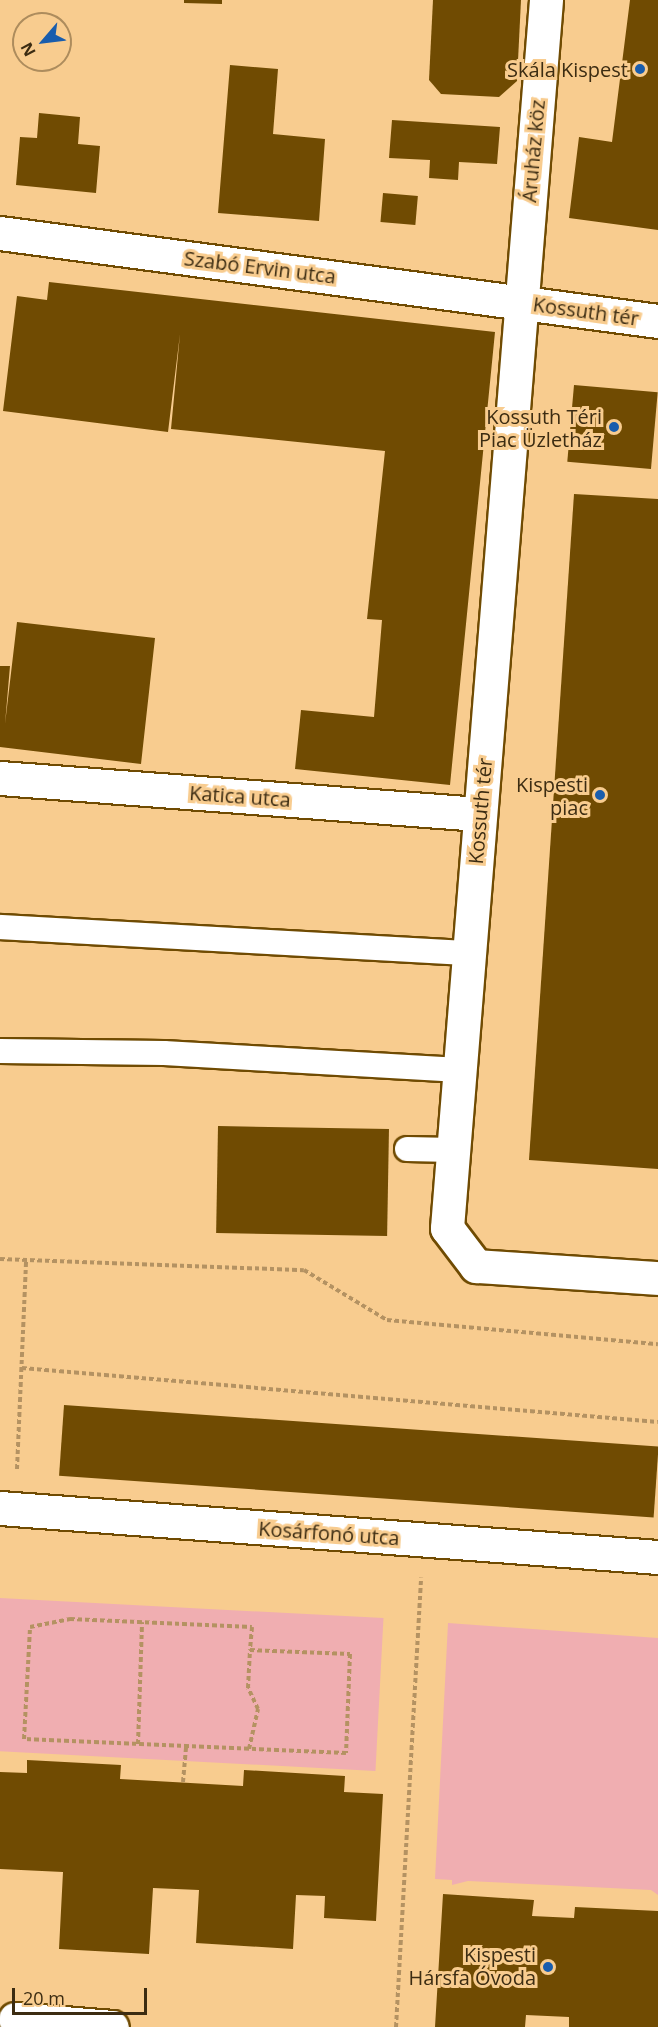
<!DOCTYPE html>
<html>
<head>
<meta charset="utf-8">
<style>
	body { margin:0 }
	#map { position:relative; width:658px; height:2027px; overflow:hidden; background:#f8cc8f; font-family:"Open Sans",sans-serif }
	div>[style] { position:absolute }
	.green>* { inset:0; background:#f0aeb1; transform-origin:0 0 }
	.building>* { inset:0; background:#704b02; transform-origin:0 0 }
	.path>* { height:4px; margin-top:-2px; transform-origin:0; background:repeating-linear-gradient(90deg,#b49262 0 4.5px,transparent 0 7.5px) }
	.roads { filter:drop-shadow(2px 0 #704b02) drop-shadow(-2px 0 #704b02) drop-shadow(0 2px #704b02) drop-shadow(0 -2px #704b02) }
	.service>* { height:24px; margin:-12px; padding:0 12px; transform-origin:12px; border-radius:12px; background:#fff }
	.minor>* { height:33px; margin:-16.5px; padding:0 16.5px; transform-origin:16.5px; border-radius:16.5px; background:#fff }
	.secondary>* { height:33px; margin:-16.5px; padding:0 16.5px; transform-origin:16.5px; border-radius:16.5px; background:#fff }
	.dots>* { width:16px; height:16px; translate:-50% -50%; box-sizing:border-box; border:3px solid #f8cc8f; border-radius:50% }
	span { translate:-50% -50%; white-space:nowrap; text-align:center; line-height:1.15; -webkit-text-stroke:6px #f8cc8f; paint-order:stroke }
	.poi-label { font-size:20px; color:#3c2c12 }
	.right { translate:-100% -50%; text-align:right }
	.street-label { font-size:20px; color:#3c2c12 }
	.north { position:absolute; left:12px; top:12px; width:60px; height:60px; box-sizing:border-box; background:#f8cc8f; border:2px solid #ad8c5d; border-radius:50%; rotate:242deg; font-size:16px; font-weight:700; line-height:24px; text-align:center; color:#3c2c12 }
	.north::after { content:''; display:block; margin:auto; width:21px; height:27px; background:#195dad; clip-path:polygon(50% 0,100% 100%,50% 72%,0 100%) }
	.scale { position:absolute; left:12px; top:1988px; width:135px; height:27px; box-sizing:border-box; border:3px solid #3c2c12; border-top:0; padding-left:8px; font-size:18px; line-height:21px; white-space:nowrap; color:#3c2c12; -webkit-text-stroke:4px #f8cc8f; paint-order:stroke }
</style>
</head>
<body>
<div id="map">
	<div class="green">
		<div style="left:0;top:1598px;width:384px;height:153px;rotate:3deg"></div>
		<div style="clip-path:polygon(448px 1623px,658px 1638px,658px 1895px,651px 1890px,468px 1881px,452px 1885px,452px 1880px,435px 1879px)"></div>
	</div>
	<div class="building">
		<div style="clip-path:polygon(184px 0,222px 0,222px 4px,184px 3px)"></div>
		<div style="clip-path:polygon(433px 0,521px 0,517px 81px,499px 97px,441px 94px,429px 80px)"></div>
		<div style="clip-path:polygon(630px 0,658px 0,658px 230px,569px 218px,579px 137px,612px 142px)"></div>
		<div style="clip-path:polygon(230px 65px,278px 69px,273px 134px,325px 139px,319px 221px,218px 213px)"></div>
		<div style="clip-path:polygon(39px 113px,80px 117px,78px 144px,100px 146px,96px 193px,16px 185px,20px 137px,37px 138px)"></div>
		<div style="clip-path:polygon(392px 120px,500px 127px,497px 164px,459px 162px,458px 180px,429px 178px,430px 160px,389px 158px)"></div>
		<div style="left:383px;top:193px;width:35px;height:29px;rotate:5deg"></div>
		<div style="clip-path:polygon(49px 282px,495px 332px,450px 785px,295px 769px,301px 710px,374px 717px,382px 620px,367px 619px,385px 451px,171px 429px,180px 334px,168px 432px,3px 411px,17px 296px,47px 300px)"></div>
		<div style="left:574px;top:385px;width:84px;height:77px;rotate:5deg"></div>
		<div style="clip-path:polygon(574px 494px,658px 499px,658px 1169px,529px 1160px)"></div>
		<div style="clip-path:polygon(17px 622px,155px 638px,141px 764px,0 747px,0 666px,10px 666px,5px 724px)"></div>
		<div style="left:218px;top:1126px;width:171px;height:107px;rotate:1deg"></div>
		<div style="left:64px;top:1405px;width:596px;height:71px;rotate:4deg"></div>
		<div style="clip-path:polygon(27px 1760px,121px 1765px,120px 1779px,243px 1786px,244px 1770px,345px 1776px,344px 1792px,383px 1794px,376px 1921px,324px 1918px,325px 1896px,296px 1895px,293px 1949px,196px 1943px,199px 1890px,153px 1888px,149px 1954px,59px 1949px,63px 1872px,0 1869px,0 1772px,27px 1773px)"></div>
		<div style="clip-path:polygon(443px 1894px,534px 1900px,532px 1916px,574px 1918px,575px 1907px,658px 1911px,658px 2027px,569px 2027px,569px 2017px,526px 2015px,525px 2027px,435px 2027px)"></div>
	</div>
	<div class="path">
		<div style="left:0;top:1259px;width:304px;rotate:2.1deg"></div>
		<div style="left:304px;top:1270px;width:97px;rotate:31.1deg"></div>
		<div style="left:387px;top:1320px;width:272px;rotate:5.1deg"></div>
		<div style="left:22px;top:1368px;width:638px;rotate:4.85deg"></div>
		<div style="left:17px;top:1469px;width:209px;rotate:-87.5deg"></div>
		<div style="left:70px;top:1619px;width:182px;rotate:2.5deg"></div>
		<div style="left:252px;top:1627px;width:23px;rotate:95deg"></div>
		<div style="left:250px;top:1650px;width:100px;rotate:2.3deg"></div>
		<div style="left:350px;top:1654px;width:99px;rotate:92.3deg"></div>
		<div style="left:346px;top:1753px;width:322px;rotate:-177.5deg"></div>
		<div style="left:24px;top:1739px;width:112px;rotate:-86.9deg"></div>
		<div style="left:30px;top:1627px;width:41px;rotate:-11.3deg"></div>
		<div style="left:138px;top:1744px;width:122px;rotate:-88.1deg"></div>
		<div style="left:249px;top:1749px;width:41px;rotate:-77.3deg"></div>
		<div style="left:258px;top:1709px;width:23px;rotate:-115deg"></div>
		<div style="left:248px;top:1688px;width:38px;rotate:-87deg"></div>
		<div style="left:183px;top:1782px;width:36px;rotate:-85deg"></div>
		<div style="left:396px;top:2027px;width:450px;rotate:-86.8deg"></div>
	</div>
	<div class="roads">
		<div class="service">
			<div style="left:0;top:927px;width:468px;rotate:3.2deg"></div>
			<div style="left:0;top:1051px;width:164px;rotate:0.7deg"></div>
			<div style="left:164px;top:1053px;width:292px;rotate:3.3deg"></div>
			<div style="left:407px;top:1149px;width:46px;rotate:1.2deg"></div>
		</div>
		<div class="minor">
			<div style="left:546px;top:0;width:1232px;rotate:94.61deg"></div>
			<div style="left:447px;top:1228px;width:48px;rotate:52.7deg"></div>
			<div style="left:476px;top:1266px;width:182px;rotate:3.8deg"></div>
			<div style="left:0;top:778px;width:481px;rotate:4.3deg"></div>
			<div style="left:0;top:1508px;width:660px;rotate:4.26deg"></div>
			<div style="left:15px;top:2019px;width:97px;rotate:4.7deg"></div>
		</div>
		<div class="secondary">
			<div style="left:0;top:233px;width:664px;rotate:7.62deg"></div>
		</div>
	</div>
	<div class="dots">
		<div style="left:640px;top:69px;background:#195dad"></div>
		<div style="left:614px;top:427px;background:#195dad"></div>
		<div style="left:600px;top:795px;background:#195dad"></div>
		<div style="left:548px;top:1967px;background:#195dad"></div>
	</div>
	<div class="poi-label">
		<span class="right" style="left:628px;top:69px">Skála Kispest</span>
		<span class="right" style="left:602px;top:428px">Kossuth Téri<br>Piac Üzletház</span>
		<span class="right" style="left:588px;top:796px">Kispesti<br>piac</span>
		<span class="right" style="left:536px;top:1966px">Kispesti<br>Hársfa Óvoda</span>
	</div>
	<div class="street-label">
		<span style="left:533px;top:151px;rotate:-85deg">Áruház köz</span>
		<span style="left:260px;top:267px;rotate:7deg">Szabó Ervin utca</span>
		<span style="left:586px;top:311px;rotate:8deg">Kossuth tér</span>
		<span style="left:240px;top:796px;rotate:4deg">Katica utca</span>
		<span style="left:480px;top:811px;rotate:-85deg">Kossuth tér</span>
		<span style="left:329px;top:1533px;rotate:4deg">Kosárfonó utca</span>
	</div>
	<div class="north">N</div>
	<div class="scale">20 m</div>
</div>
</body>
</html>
